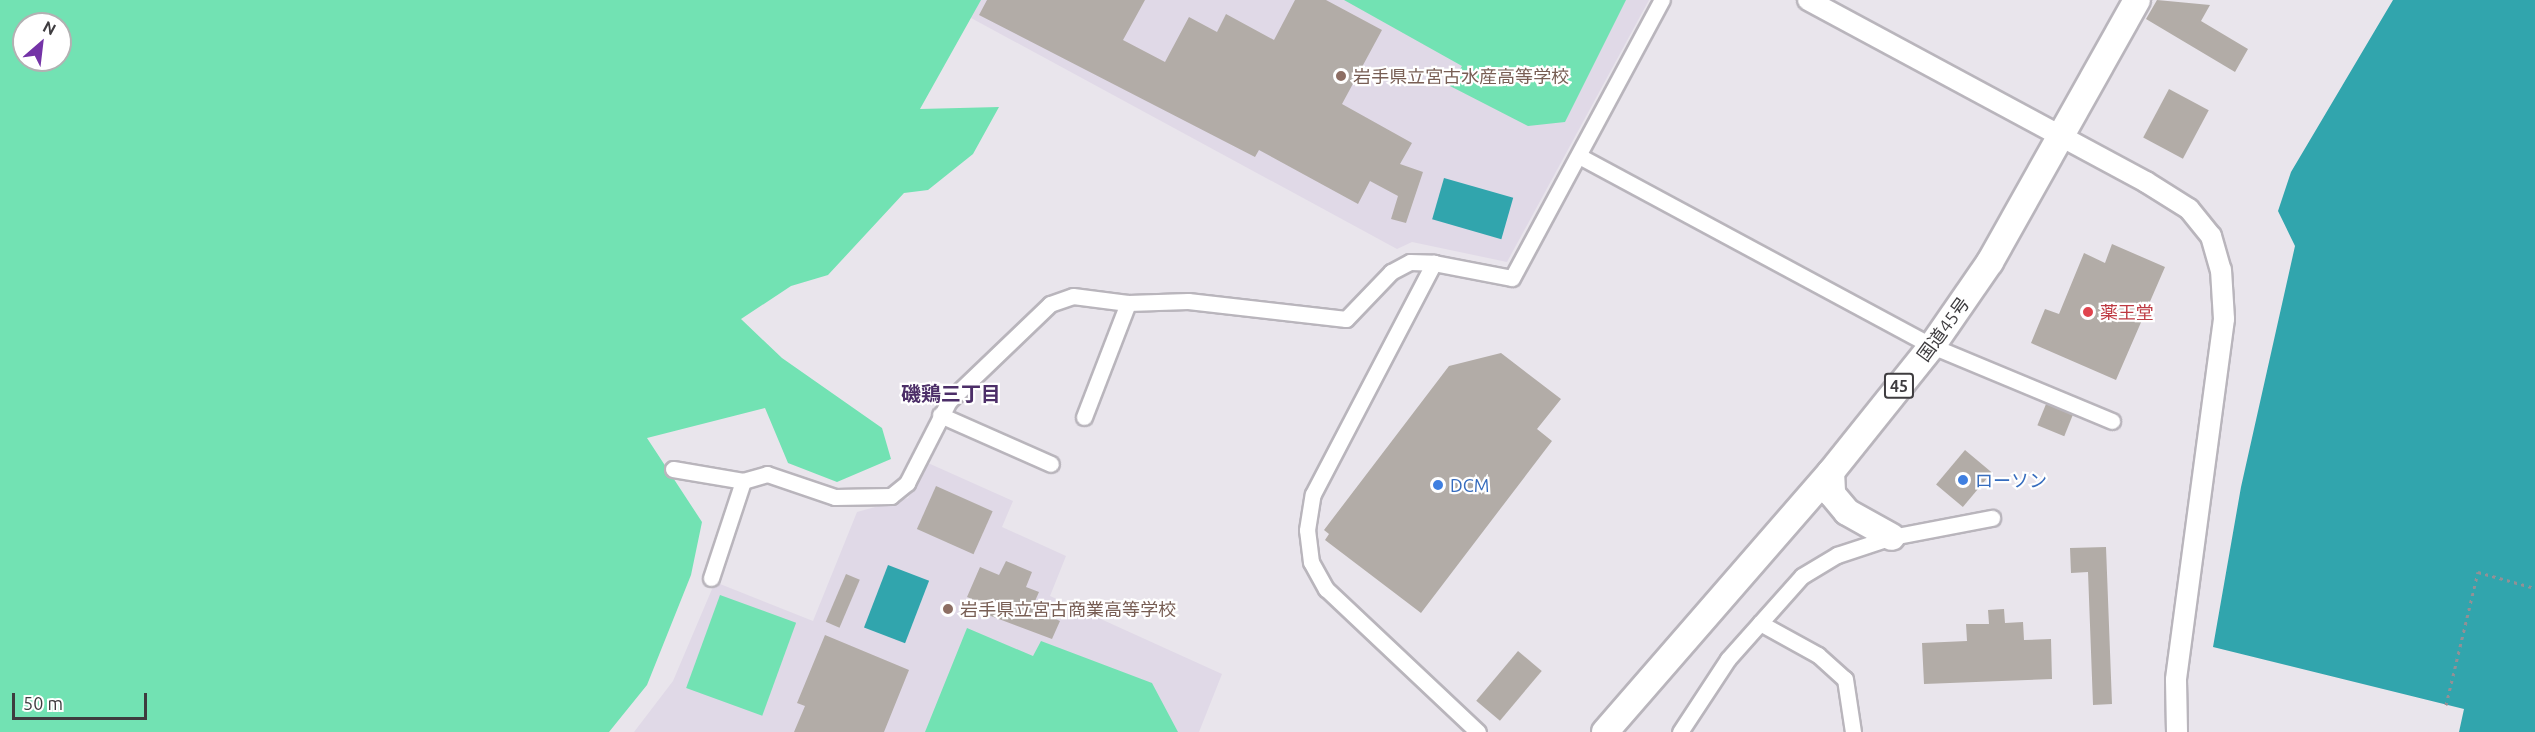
<!DOCTYPE html>
<html>
<head>
<meta charset="utf-8">
<style>
	body { margin:0 }
	#map { position:relative; width:2535px; height:732px; overflow:hidden; background:#e9e5ec; font-family:Ubuntu,"Noto Sans JP",sans-serif }
	div>[style] { position:absolute }
	.built>* { inset:0; background:#e0d9e7 }
	.green>* { inset:0; background:#72e2b3; transform-origin:0 0 }
	.water>* { inset:0; background:#31a5ad; transform-origin:0 0 }
	.building>* { inset:0; background:#b2aca7; transform-origin:0 0 }
	.path>* { height:3px; margin-top:-1.5px; transform-origin:0; background:repeating-linear-gradient(90deg,#939095 0 3px,transparent 0 7.5px) }
	.roads { filter:drop-shadow(2px 0 #b9b5bc) drop-shadow(-2px 0 #b9b5bc) drop-shadow(0 2px #b9b5bc) drop-shadow(0 -2px #b9b5bc) }
	.minor>* { height:15px; margin:-7.5px; padding:0 7.5px; transform-origin:7.5px; border-radius:7.5px; background:#fff }
	.tertiary>* { height:20px; margin:-10px; padding:0 10px; transform-origin:10px; border-radius:10px; background:#fff }
	.trunk>* { height:26px; margin:-13px; padding:0 13px; transform-origin:13px; border-radius:13px; background:#fff }
	.dots>* { width:16px; height:16px; translate:-50% -50%; box-sizing:border-box; border:3px solid #fff; border-radius:50% }
	span { translate:-50% -50%; white-space:nowrap; text-align:center; line-height:1.15; -webkit-text-stroke:4.5px #fff; paint-order:stroke }
	.shield-label span { padding:2px 4px; background:#fff; border:2px solid; border-radius:4px; -webkit-text-stroke-width:0 }
	.shield-label { font-size:16px; color:#3e3c3f; font-weight:700 }
	.education-label { font-size:18px; color:#785e54 }
	.left { translate:0 -50%; text-align:left }
	.health-label { font-size:18px; color:#be3a42 }
	.street-label { font-size:18px; color:#3e3c3f }
	.shop-label { font-size:18px; color:#366cbe }
	.neighbourhood-label { font-size:20px; color:#4c2e68; font-weight:700 }
	.north { position:absolute; left:12px; top:12px; width:60px; height:60px; box-sizing:border-box; background:#fff; border:2px solid #b2b1b2; border-radius:50%; rotate:28deg; font-size:16px; font-weight:700; line-height:24px; text-align:center; color:#3e3c3f }
	.north::after { content:''; display:block; margin:auto; width:21px; height:27px; background:#7433a7; clip-path:polygon(50% 0,100% 100%,50% 72%,0 100%) }
	.scale { position:absolute; left:12px; top:693px; width:135px; height:27px; box-sizing:border-box; border:3px solid #3e3c3f; border-top:0; padding-left:8px; font-size:18px; line-height:21px; white-space:nowrap; color:#3e3c3f; -webkit-text-stroke:4px #fff; paint-order:stroke }
</style>
</head>
<body>
<div id="map">
	<div class="built">
		<div style="clip-path:polygon(938px 0,1649px 0,1507px 262px,1412px 242px,1397px 249px)"></div>
		<div style="clip-path:polygon(928px 463px,1013px 501px,1002px 527px,1066px 556px,1050px 596px,1222px 674px,1199px 732px,634px 732px,673px 681px,715px 582px,813px 621px,857px 512px,908px 498px)"></div>
	</div>
	<div class="green">
		<div style="clip-path:polygon(evenodd,0 0,981px 0,920px 109px,999px 107px,973px 154px,928px 190px,904px 193px,828px 275px,791px 286px,741px 319px,782px 358px,882px 428px,891px 459px,837px 482px,788px 463px,765px 408px,647px 438px,702px 522px,691px 575px,647px 685px,609px 732px,0 732px,0 0,24px 24px,60px 24px,60px 60px,24px 60px,24px 24px)"></div>
		<div style="clip-path:polygon(1344px 0,1626px 0,1565px 122px,1528px 126px,1450px 86px,1462px 66px)"></div>
		<div style="left:720px;top:595px;width:81px;height:99px;rotate:20deg"></div>
		<div style="clip-path:polygon(967px 628px,1033px 656px,1041px 641px,1152px 683px,1178px 732px,925px 732px)"></div>
	</div>
	<div class="water">
		<div style="clip-path:polygon(2393px 0,2535px 0,2535px 732px,2459px 732px,2464px 709px,2213px 647px,2241px 487px,2295px 246px,2278px 211px,2291px 172px)"></div>
		<div style="left:1444px;top:178px;width:72px;height:43px;rotate:16deg"></div>
		<div style="left:888px;top:565px;width:44px;height:67px;rotate:21deg"></div>
	</div>
	<div class="building">
		<div style="clip-path:polygon(987px 0,1145px 0,1123px 40px,1165px 62px,1189px 17px,1217px 32px,1226px 14px,1274px 40px,1295px 0,1326px 0,1382px 30px,1342px 104px,1412px 143px,1400px 164px,1423px 172px,1406px 223px,1391px 219px,1398px 196px,1370px 181px,1358px 204px,1259px 150px,1255px 157px,979px 15px)"></div>
		<div style="clip-path:polygon(2157px 0,2210px 5px,2201px 21px,2248px 49px,2235px 72px,2146px 19px)"></div>
		<div style="left:2169px;top:89px;width:45px;height:55px;rotate:28deg"></div>
		<div style="clip-path:polygon(2112px 244px,2165px 267px,2116px 380px,2031px 343px,2045px 309px,2059px 314px,2084px 253px,2105px 263px)"></div>
		<div style="clip-path:polygon(1501px 353px,1561px 399px,1537px 429px,1552px 441px,1421px 613px,1325px 540px,1329px 534px,1324px 530px,1449px 366px)"></div>
		<div style="left:2046px;top:404px;width:29px;height:23px;rotate:22deg"></div>
		<div style="left:1965px;top:450px;width:35px;height:45px;rotate:40deg"></div>
		<div style="left:936px;top:486px;width:62px;height:47px;rotate:24deg"></div>
		<div style="clip-path:polygon(2106px 547px,2112px 704px,2093px 705px,2088px 572px,2071px 573px,2070px 548px)"></div>
		<div style="clip-path:polygon(1006px 561px,1032px 572px,1026px 587px,1039px 592px,1032px 608px,1060px 621px,1052px 639px,975px 610px,979px 602px,967px 597px,980px 567px,999px 575px)"></div>
		<div style="left:846px;top:574px;width:15px;height:52px;rotate:23deg"></div>
		<div style="clip-path:polygon(2004px 609px,2005px 623px,2023px 622px,2024px 640px,2051px 639px,2052px 679px,1924px 684px,1922px 643px,1967px 641px,1966px 624px,1989px 624px,1988px 610px)"></div>
		<div style="clip-path:polygon(825px 635px,909px 670px,884px 732px,794px 732px,805px 706px,797px 703px)"></div>
		<div style="left:1518px;top:651px;width:31px;height:65px;rotate:40deg"></div>
	</div>
	<div class="path">
		<div style="left:2446px;top:705px;width:137px;rotate:-76.5deg"></div>
		<div style="left:2478px;top:572px;width:59px;rotate:15.7deg"></div>
	</div>
	<div class="roads">
		<div class="minor">
			<div style="left:1579px;top:156px;width:401px;rotate:28.3deg"></div>
			<div style="left:1932px;top:346px;width:195px;rotate:22.6deg"></div>
			<div style="left:940px;top:415px;width:121px;rotate:23.8deg"></div>
			<div style="left:1084px;top:417px;width:122px;rotate:-68.9deg"></div>
			<div style="left:673px;top:469px;width:71px;rotate:9.7deg"></div>
			<div style="left:743px;top:481px;width:25px;rotate:-16deg"></div>
			<div style="left:767px;top:474px;width:72px;rotate:18.7deg"></div>
			<div style="left:835px;top:497px;width:56px;rotate:-1deg"></div>
			<div style="left:891px;top:496px;width:21px;rotate:-39deg"></div>
			<div style="left:907px;top:483px;width:92px;rotate:-62.9deg"></div>
			<div style="left:949px;top:401px;width:140px;rotate:-43.8deg"></div>
			<div style="left:1050px;top:304px;width:24px;rotate:-19deg"></div>
			<div style="left:1073px;top:296px;width:55px;rotate:7.3deg"></div>
			<div style="left:1128px;top:303px;width:60px;rotate:-1.9deg"></div>
			<div style="left:1188px;top:301px;width:159px;rotate:6.5deg"></div>
			<div style="left:1346px;top:319px;width:65px;rotate:-46.2deg"></div>
			<div style="left:1391px;top:272px;width:21px;rotate:-28deg"></div>
			<div style="left:1410px;top:262px;width:24px;rotate:2deg"></div>
			<div style="left:711px;top:578px;width:102px;rotate:-71.7deg"></div>
			<div style="left:1760px;top:623px;width:66px;rotate:28.9deg"></div>
			<div style="left:1818px;top:655px;width:36px;rotate:42deg"></div>
			<div style="left:1845px;top:679px;width:54px;rotate:81.4deg"></div>
			<div style="left:1478px;top:732px;width:209px;rotate:-136.7deg"></div>
			<div style="left:1326px;top:589px;width:31px;rotate:-119deg"></div>
			<div style="left:1311px;top:562px;width:32px;rotate:-97deg"></div>
			<div style="left:1307px;top:530px;width:36px;rotate:-81deg"></div>
			<div style="left:1313px;top:494px;width:261px;rotate:-62.4deg"></div>
			<div style="left:1434px;top:263px;width:79px;rotate:10.9deg"></div>
			<div style="left:1512px;top:278px;width:316px;rotate:-61.7deg"></div>
			<div style="left:1680px;top:732px;width:87px;rotate:-56.7deg"></div>
			<div style="left:1728px;top:659px;width:111px;rotate:-48.3deg"></div>
			<div style="left:1802px;top:576px;width:41px;rotate:-31deg"></div>
			<div style="left:1837px;top:555px;width:58px;rotate:-18.1deg"></div>
			<div style="left:1892px;top:537px;width:102px;rotate:-10.8deg"></div>
		</div>
		<div class="tertiary">
			<div style="left:1808px;top:0;width:384px;rotate:28.3deg"></div>
			<div style="left:2146px;top:182px;width:51px;rotate:32.1deg"></div>
			<div style="left:2189px;top:209px;width:35px;rotate:51deg"></div>
			<div style="left:2211px;top:236px;width:35px;rotate:74deg"></div>
			<div style="left:2221px;top:270px;width:49px;rotate:86.5deg"></div>
			<div style="left:2224px;top:319px;width:364px;rotate:97.6deg"></div>
			<div style="left:2176px;top:680px;width:52px;rotate:88.9deg"></div>
		</div>
		<div class="trunk">
			<div style="left:1831px;top:472px;width:22px;rotate:87deg"></div>
			<div style="left:1832px;top:494px;width:23px;rotate:50deg"></div>
			<div style="left:1847px;top:512px;width:51px;rotate:29.1deg"></div>
			<div style="left:1605px;top:732px;width:344px;rotate:-49deg"></div>
			<div style="left:1831px;top:472px;width:161px;rotate:-51.3deg"></div>
			<div style="left:1932px;top:346px;width:102px;rotate:-55.4deg"></div>
			<div style="left:1990px;top:262px;width:300px;rotate:-60.7deg"></div>
		</div>
	</div>
	<div class="dots">
		<div style="left:1341px;top:76px;background:#8d6e63"></div>
		<div style="left:2088px;top:312px;background:#e0444e"></div>
		<div style="left:1963px;top:480px;background:#3f7fe0"></div>
		<div style="left:1438px;top:485px;background:#3f7fe0"></div>
		<div style="left:948px;top:609px;background:#8d6e63"></div>
	</div>
	<div class="shield-label">
		<span style="left:1899px;top:386px">45</span>
	</div>
	<div class="education-label">
		<span class="left" style="left:1353px;top:76px">岩手県立宮古水産高等学校</span>
		<span class="left" style="left:960px;top:609px">岩手県立宮古商業高等学校</span>
	</div>
	<div class="health-label">
		<span class="left" style="left:2100px;top:312px">薬王堂</span>
	</div>
	<div class="street-label">
		<span style="left:1943px;top:329px;rotate:-54deg">国道45号</span>
	</div>
	<div class="shop-label">
		<span class="left" style="left:1975px;top:480px">ローソン</span>
		<span class="left" style="left:1450px;top:485px">DCM</span>
	</div>
	<div class="neighbourhood-label">
		<span style="left:951px;top:393px">磯鶏三丁目</span>
	</div>
	<div class="north">N</div>
	<div class="scale">50 m</div>
</div>
</body>
</html>
